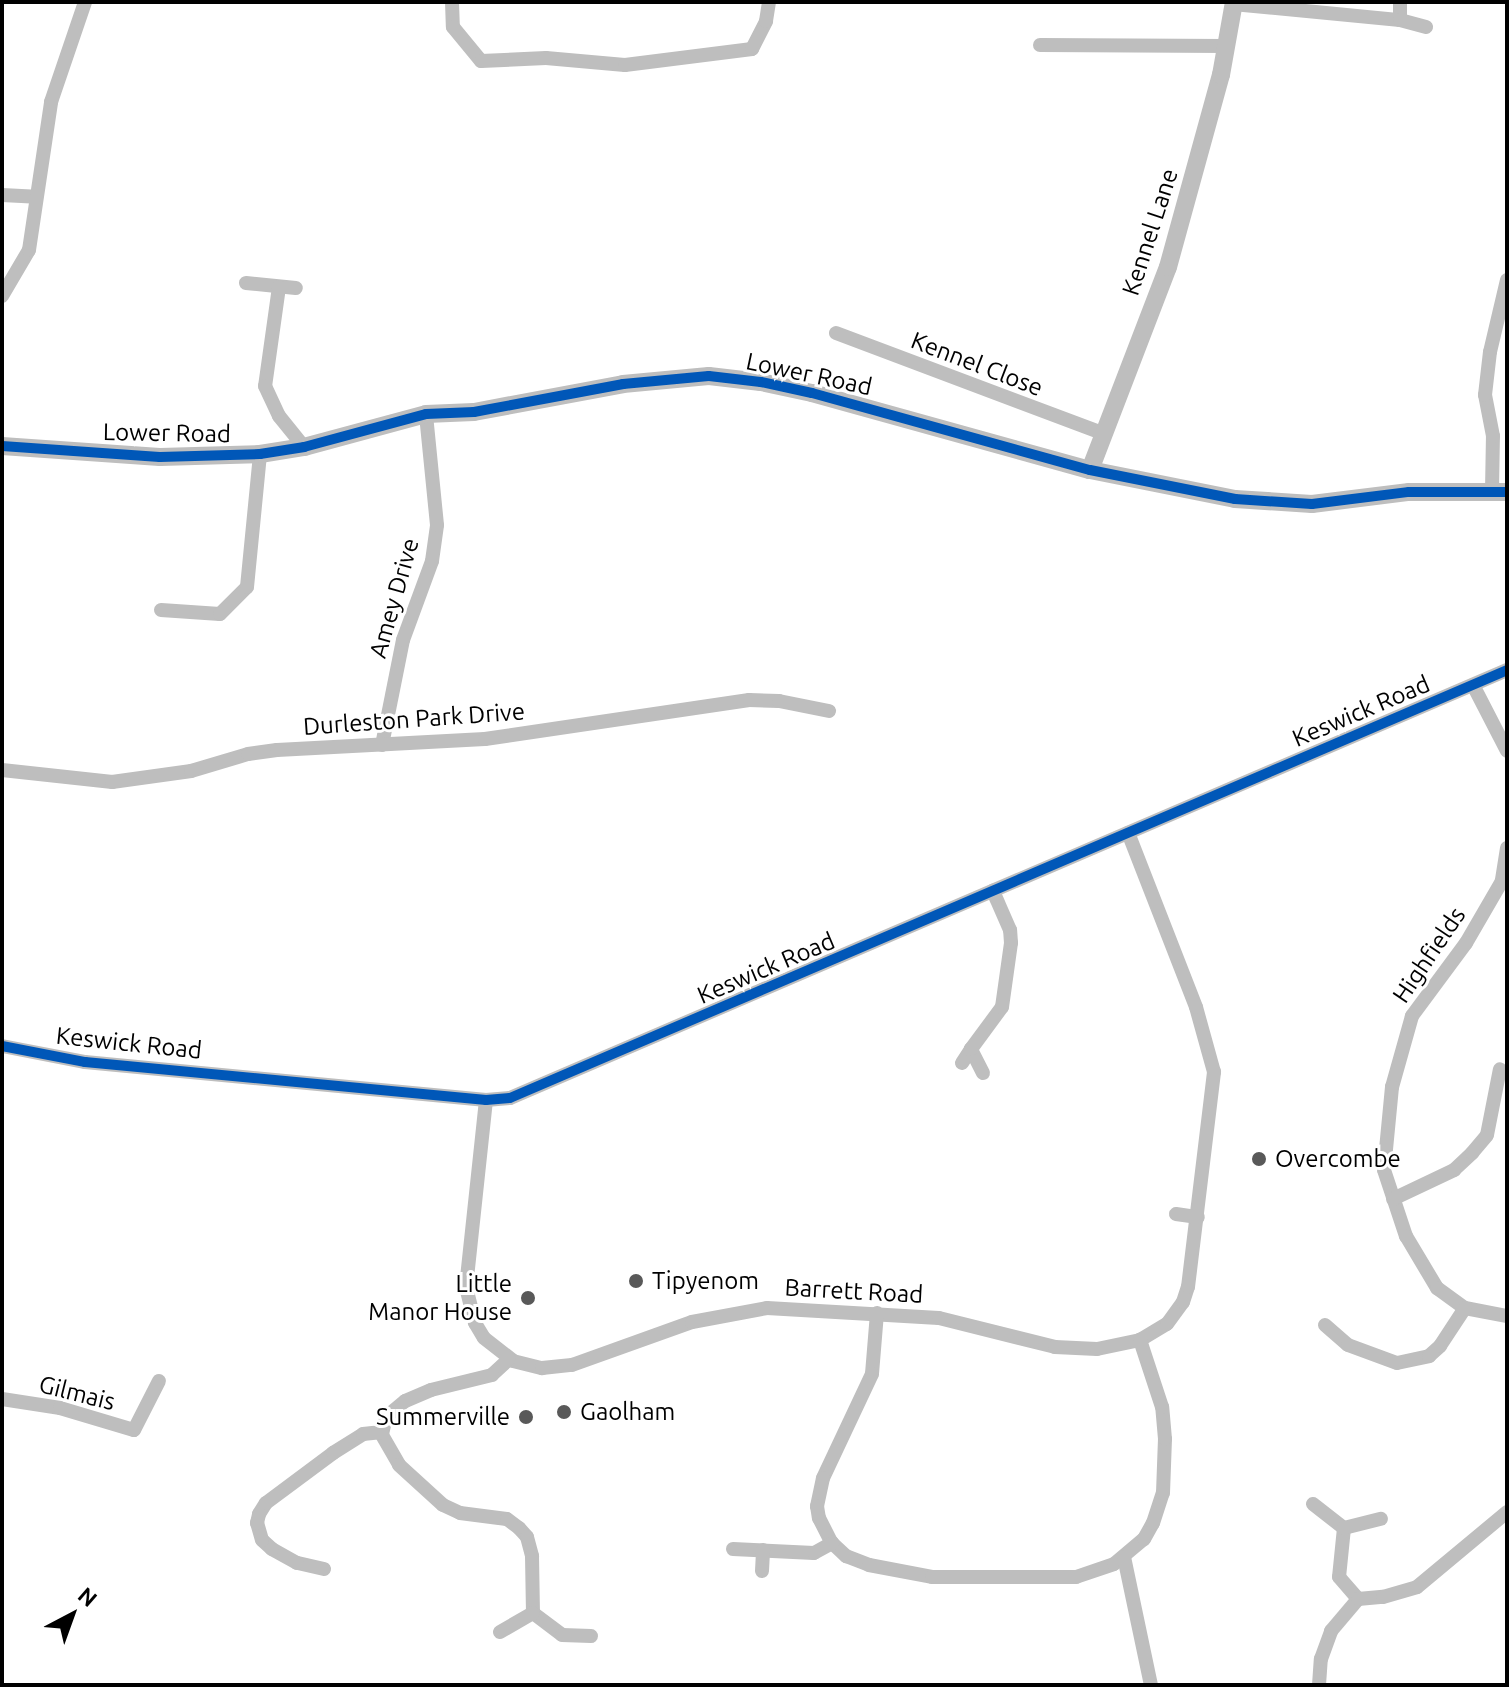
<!DOCTYPE html>
<html>
<head>
<meta charset="utf-8">
<style>
	body { margin:0 }
	#map { position:relative; width:1509px; height:1687px; overflow:hidden; background:#fff; font-family:Ubuntu,sans-serif }
	div>[style] { position:absolute }
	.minor>* { height:14px; margin:-7px; padding:0 7px; transform-origin:7px; border-radius:7px; background:#bebebe }
	.tertiary>* { height:18px; margin:-9px; padding:0 9px; transform-origin:9px; border-radius:9px; background:#bebebe }
	.cycleway>* { height:10px; margin:-5px; padding:0 5px; transform-origin:5px; border-radius:5px; background:#0057b8 }
	.dots>* { width:22px; height:22px; translate:-50% -50%; box-sizing:border-box; border:4px solid #fff; border-radius:50% }
	span { translate:-50% -50%; white-space:nowrap; text-align:center; line-height:1.15; -webkit-text-stroke:6px #fff; paint-order:stroke }
	.street-label { font-size:24px; color:#000 }
	.poi-label { font-size:24px; color:#000 }
	.left { translate:0 -50%; text-align:left }
	.right { translate:-100% -50%; text-align:right }
	.frame { position:absolute; inset:0; border:4px solid #000; pointer-events:none }
	.north { position:absolute; left:32px; top:1575px; width:80px; height:80px; -webkit-text-stroke:6px #fff; paint-order:stroke; rotate:41deg; font-size:22px; font-weight:700; line-height:32px; text-align:center; color:#000 }
	.north::after { content:''; display:block; margin:auto; width:28px; height:36px; background:#000; clip-path:polygon(50% 0,100% 100%,50% 72%,0 100%) }
</style>
</head>
<body>
<div id="map">
	<div class="minor">
		<div style="left:452px;top:2px;width:25px;rotate:88deg"></div>
		<div style="left:453px;top:27px;width:44px;rotate:50.5deg"></div>
		<div style="left:481px;top:61px;width:65px;rotate:-2.6deg"></div>
		<div style="left:546px;top:58px;width:79px;rotate:5.1deg"></div>
		<div style="left:625px;top:65px;width:128px;rotate:-7.2deg"></div>
		<div style="left:752px;top:49px;width:31px;rotate:-63deg"></div>
		<div style="left:766px;top:21px;width:19px;rotate:-81deg"></div>
		<div style="left:1233px;top:4px;width:168px;rotate:5.5deg"></div>
		<div style="left:1400px;top:20px;width:18px;rotate:-90deg"></div>
		<div style="left:1400px;top:20px;width:27px;rotate:15deg"></div>
		<div style="left:1040px;top:45px;width:186px;rotate:0.3deg"></div>
		<div style="left:2px;top:195px;width:34px;rotate:3deg"></div>
		<div style="left:246px;top:283px;width:50px;rotate:5.7deg"></div>
		<div style="left:279px;top:287px;width:100px;rotate:98deg"></div>
		<div style="left:265px;top:386px;width:33px;rotate:65deg"></div>
		<div style="left:279px;top:416px;width:40px;rotate:51deg"></div>
		<div style="left:2px;top:296px;width:53px;rotate:-59.6deg"></div>
		<div style="left:29px;top:250px;width:150px;rotate:-81.5deg"></div>
		<div style="left:51px;top:102px;width:106px;rotate:-71.2deg"></div>
		<div style="left:836px;top:333px;width:286px;rotate:20.6deg"></div>
		<div style="left:1492px;top:491px;width:55px;rotate:-89deg"></div>
		<div style="left:1493px;top:436px;width:42px;rotate:-101deg"></div>
		<div style="left:1485px;top:395px;width:43px;rotate:-83.4deg"></div>
		<div style="left:1490px;top:352px;width:74px;rotate:-76.7deg"></div>
		<div style="left:161px;top:610px;width:59px;rotate:3.9deg"></div>
		<div style="left:220px;top:614px;width:38px;rotate:-45deg"></div>
		<div style="left:247px;top:587px;width:134px;rotate:-84.4deg"></div>
		<div style="left:1473px;top:685px;width:74px;rotate:62.7deg"></div>
		<div style="left:382px;top:745px;width:107px;rotate:-78.7deg"></div>
		<div style="left:403px;top:640px;width:84px;rotate:-69.8deg"></div>
		<div style="left:432px;top:561px;width:36px;rotate:-82deg"></div>
		<div style="left:437px;top:525px;width:112px;rotate:-95.7deg"></div>
		<div style="left:2px;top:770px;width:111px;rotate:6.2deg"></div>
		<div style="left:112px;top:782px;width:80px;rotate:-7.9deg"></div>
		<div style="left:191px;top:771px;width:59px;rotate:-16.6deg"></div>
		<div style="left:248px;top:754px;width:29px;rotate:-8deg"></div>
		<div style="left:277px;top:750px;width:208px;rotate:-3deg"></div>
		<div style="left:485px;top:739px;width:267px;rotate:-8.4deg"></div>
		<div style="left:749px;top:700px;width:30px;rotate:2deg"></div>
		<div style="left:779px;top:701px;width:51px;rotate:11.3deg"></div>
		<div style="left:1507px;top:848px;width:33px;rotate:99deg"></div>
		<div style="left:1502px;top:881px;width:72px;rotate:120.1deg"></div>
		<div style="left:1466px;top:943px;width:91px;rotate:126.5deg"></div>
		<div style="left:1412px;top:1016px;width:74px;rotate:105.7deg"></div>
		<div style="left:1392px;top:1087px;width:83px;rotate:95.5deg"></div>
		<div style="left:1384px;top:1170px;width:70px;rotate:71.6deg"></div>
		<div style="left:1406px;top:1236px;width:61px;rotate:59.2deg"></div>
		<div style="left:1437px;top:1288px;width:34px;rotate:36deg"></div>
		<div style="left:1465px;top:1308px;width:43px;rotate:10.8deg"></div>
		<div style="left:2px;top:1046px;width:85px;rotate:10.9deg"></div>
		<div style="left:85px;top:1062px;width:403px;rotate:5.4deg"></div>
		<div style="left:486px;top:1100px;width:24px;rotate:-5deg"></div>
		<div style="left:510px;top:1098px;width:1085px;rotate:-23.23deg"></div>
		<div style="left:962px;top:1063px;width:17px;rotate:-57deg"></div>
		<div style="left:983px;top:1073px;width:27px;rotate:-117deg"></div>
		<div style="left:971px;top:1049px;width:52px;rotate:-53.6deg"></div>
		<div style="left:1002px;top:1007px;width:65px;rotate:-82deg"></div>
		<div style="left:1011px;top:943px;width:13px;rotate:-94deg"></div>
		<div style="left:1010px;top:930px;width:43px;rotate:-113.6deg"></div>
		<div style="left:486px;top:1100px;width:188px;rotate:96.1deg"></div>
		<div style="left:466px;top:1287px;width:37px;rotate:76deg"></div>
		<div style="left:475px;top:1323px;width:17px;rotate:59deg"></div>
		<div style="left:484px;top:1338px;width:37px;rotate:38deg"></div>
		<div style="left:513px;top:1361px;width:30px;rotate:14deg"></div>
		<div style="left:542px;top:1368px;width:30px;rotate:-6deg"></div>
		<div style="left:572px;top:1365px;width:127px;rotate:-19.7deg"></div>
		<div style="left:692px;top:1322px;width:76px;rotate:-10.6deg"></div>
		<div style="left:767px;top:1308px;width:172px;rotate:3.3deg"></div>
		<div style="left:939px;top:1318px;width:120px;rotate:14deg"></div>
		<div style="left:1055px;top:1347px;width:42px;rotate:2.7deg"></div>
		<div style="left:1097px;top:1349px;width:44px;rotate:-11.8deg"></div>
		<div style="left:1140px;top:1340px;width:31px;rotate:-31deg"></div>
		<div style="left:1167px;top:1324px;width:27px;rotate:-54deg"></div>
		<div style="left:1183px;top:1302px;width:16px;rotate:-72deg"></div>
		<div style="left:1188px;top:1287px;width:217px;rotate:-83.1deg"></div>
		<div style="left:1214px;top:1072px;width:67px;rotate:-105.5deg"></div>
		<div style="left:1196px;top:1007px;width:187px;rotate:-111.3deg"></div>
		<div style="left:1393px;top:1199px;width:68px;rotate:-25.4deg"></div>
		<div style="left:1454px;top:1170px;width:25px;rotate:-43deg"></div>
		<div style="left:1472px;top:1153px;width:23px;rotate:-50deg"></div>
		<div style="left:1487px;top:1135px;width:67px;rotate:-78.9deg"></div>
		<div style="left:1176px;top:1214px;width:22px;rotate:8deg"></div>
		<div style="left:877px;top:1313px;width:61px;rotate:94.7deg"></div>
		<div style="left:872px;top:1374px;width:115px;rotate:115.2deg"></div>
		<div style="left:823px;top:1478px;width:29px;rotate:102deg"></div>
		<div style="left:817px;top:1506px;width:12px;rotate:81deg"></div>
		<div style="left:819px;top:1518px;width:27px;rotate:63deg"></div>
		<div style="left:831px;top:1542px;width:21px;rotate:43deg"></div>
		<div style="left:846px;top:1556px;width:25px;rotate:21deg"></div>
		<div style="left:869px;top:1565px;width:64px;rotate:10.8deg"></div>
		<div style="left:932px;top:1577px;width:144px"></div>
		<div style="left:1076px;top:1577px;width:40px;rotate:-18.9deg"></div>
		<div style="left:1114px;top:1564px;width:39px;rotate:-40deg"></div>
		<div style="left:1144px;top:1539px;width:18px;rotate:-61deg"></div>
		<div style="left:1153px;top:1523px;width:32px;rotate:-72deg"></div>
		<div style="left:1163px;top:1493px;width:54px;rotate:-87.9deg"></div>
		<div style="left:1165px;top:1439px;width:32px;rotate:-95deg"></div>
		<div style="left:1162px;top:1407px;width:71px;rotate:-108.2deg"></div>
		<div style="left:1325px;top:1325px;width:30px;rotate:41deg"></div>
		<div style="left:1348px;top:1345px;width:52px;rotate:20.2deg"></div>
		<div style="left:1397px;top:1363px;width:33px;rotate:-12deg"></div>
		<div style="left:1429px;top:1356px;width:15px;rotate:-42deg"></div>
		<div style="left:1440px;top:1346px;width:45px;rotate:-56.7deg"></div>
		<div style="left:509px;top:1359px;width:23px;rotate:137deg"></div>
		<div style="left:492px;top:1375px;width:63px;rotate:166.2deg"></div>
		<div style="left:431px;top:1390px;width:28px;rotate:157deg"></div>
		<div style="left:405px;top:1401px;width:25px;rotate:140deg"></div>
		<div style="left:386px;top:1417px;width:18px;rotate:103deg"></div>
		<div style="left:382px;top:1435px;width:34px;rotate:60deg"></div>
		<div style="left:399px;top:1465px;width:59px;rotate:42.3deg"></div>
		<div style="left:443px;top:1505px;width:19px;rotate:25deg"></div>
		<div style="left:460px;top:1513px;width:47px;rotate:7.3deg"></div>
		<div style="left:507px;top:1519px;width:15px;rotate:37deg"></div>
		<div style="left:519px;top:1528px;width:12px;rotate:48deg"></div>
		<div style="left:527px;top:1537px;width:20px;rotate:75deg"></div>
		<div style="left:532px;top:1556px;width:57px;rotate:89deg"></div>
		<div style="left:533px;top:1613px;width:36px;rotate:37deg"></div>
		<div style="left:562px;top:1635px;width:29px;rotate:2deg"></div>
		<div style="left:2px;top:1399px;width:59px;rotate:8.8deg"></div>
		<div style="left:60px;top:1408px;width:77px;rotate:16.6deg"></div>
		<div style="left:134px;top:1430px;width:55px;rotate:-63deg"></div>
		<div style="left:1313px;top:1504px;width:39px;rotate:38deg"></div>
		<div style="left:1344px;top:1528px;width:49px;rotate:95.8deg"></div>
		<div style="left:1339px;top:1577px;width:29px;rotate:49deg"></div>
		<div style="left:1344px;top:1528px;width:38px;rotate:-14deg"></div>
		<div style="left:733px;top:1549px;width:81px;rotate:2.8deg"></div>
		<div style="left:814px;top:1553px;width:21px;rotate:-29deg"></div>
		<div style="left:1124px;top:1557px;width:131px;rotate:78.1deg"></div>
		<div style="left:324px;top:1569px;width:28px;rotate:-167deg"></div>
		<div style="left:297px;top:1563px;width:29px;rotate:-151deg"></div>
		<div style="left:272px;top:1549px;width:13px;rotate:-138deg"></div>
		<div style="left:262px;top:1540px;width:18px;rotate:-106deg"></div>
		<div style="left:257px;top:1523px;width:9px;rotate:-77deg"></div>
		<div style="left:259px;top:1514px;width:13px;rotate:-58deg"></div>
		<div style="left:266px;top:1503px;width:84px;rotate:-36.7deg"></div>
		<div style="left:333px;top:1453px;width:36px;rotate:-32deg"></div>
		<div style="left:363px;top:1434px;width:19px;rotate:-6deg"></div>
		<div style="left:762px;top:1571px;width:21px;rotate:-87deg"></div>
		<div style="left:500px;top:1632px;width:38px;rotate:-30deg"></div>
		<div style="left:1319px;top:1685px;width:26px;rotate:-86deg"></div>
		<div style="left:1321px;top:1659px;width:30px;rotate:-70deg"></div>
		<div style="left:1331px;top:1631px;width:42px;rotate:-49.8deg"></div>
		<div style="left:1358px;top:1599px;width:25px;rotate:-5deg"></div>
		<div style="left:1383px;top:1597px;width:35px;rotate:-16deg"></div>
		<div style="left:1417px;top:1587px;width:117px;rotate:-39.8deg"></div>
	</div>
	<div class="tertiary">
		<div style="left:2px;top:446px;width:158px;rotate:4deg"></div>
		<div style="left:160px;top:457px;width:100px;rotate:-1.7deg"></div>
		<div style="left:260px;top:454px;width:45px;rotate:-9deg"></div>
		<div style="left:304px;top:447px;width:126px;rotate:-15.1deg"></div>
		<div style="left:426px;top:414px;width:48px;rotate:-2.4deg"></div>
		<div style="left:474px;top:412px;width:152px;rotate:-10.6deg"></div>
		<div style="left:623px;top:384px;width:86px;rotate:-5.3deg"></div>
		<div style="left:709px;top:376px;width:52px;rotate:6.6deg"></div>
		<div style="left:761px;top:382px;width:52px;rotate:12.2deg"></div>
		<div style="left:812px;top:393px;width:288px;rotate:15.5deg"></div>
		<div style="left:1090px;top:470px;width:148px;rotate:11.3deg"></div>
		<div style="left:1235px;top:499px;width:77px;rotate:3.7deg"></div>
		<div style="left:1312px;top:504px;width:98px;rotate:-7.1deg"></div>
		<div style="left:1409px;top:492px;width:98px"></div>
		<div style="left:1090px;top:470px;width:217px;rotate:-69deg"></div>
		<div style="left:1168px;top:267px;width:199px;rotate:-74.6deg"></div>
		<div style="left:1221px;top:75px;width:74px;rotate:-79.9deg"></div>
	</div>
	<div class="cycleway">
		<div style="left:2px;top:446px;width:158px;rotate:4deg"></div>
		<div style="left:160px;top:457px;width:100px;rotate:-1.7deg"></div>
		<div style="left:260px;top:454px;width:45px;rotate:-9deg"></div>
		<div style="left:304px;top:447px;width:126px;rotate:-15.1deg"></div>
		<div style="left:426px;top:414px;width:48px;rotate:-2.4deg"></div>
		<div style="left:474px;top:412px;width:152px;rotate:-10.6deg"></div>
		<div style="left:623px;top:384px;width:86px;rotate:-5.3deg"></div>
		<div style="left:709px;top:376px;width:52px;rotate:6.6deg"></div>
		<div style="left:761px;top:382px;width:52px;rotate:12.2deg"></div>
		<div style="left:812px;top:393px;width:288px;rotate:15.5deg"></div>
		<div style="left:1090px;top:470px;width:148px;rotate:11.3deg"></div>
		<div style="left:1235px;top:499px;width:77px;rotate:3.7deg"></div>
		<div style="left:1312px;top:504px;width:98px;rotate:-7.1deg"></div>
		<div style="left:1409px;top:492px;width:98px"></div>
		<div style="left:2px;top:1046px;width:85px;rotate:10.9deg"></div>
		<div style="left:85px;top:1062px;width:403px;rotate:5.4deg"></div>
		<div style="left:486px;top:1100px;width:24px;rotate:-5deg"></div>
		<div style="left:510px;top:1098px;width:1085px;rotate:-23.23deg"></div>
	</div>
	<div class="dots">
		<div style="left:1259px;top:1159px;background:#595959"></div>
		<div style="left:636px;top:1281px;background:#595959"></div>
		<div style="left:528px;top:1298px;background:#595959"></div>
		<div style="left:564px;top:1412px;background:#595959"></div>
		<div style="left:526px;top:1417px;background:#595959"></div>
	</div>
	<div class="street-label">
		<span style="left:1150px;top:232px;rotate:-72deg">Kennel Lane</span>
		<span style="left:977px;top:364px;rotate:21deg">Kennel Close</span>
		<span style="left:809px;top:374px;rotate:12deg">Lower Road</span>
		<span style="left:167px;top:433px;rotate:1deg">Lower Road</span>
		<span style="left:394px;top:598px;rotate:-74deg">Amey Drive</span>
		<span style="left:1361px;top:711px;rotate:-23deg">Keswick Road</span>
		<span style="left:414px;top:719px;rotate:-4deg">Durleston Park Drive</span>
		<span style="left:1429px;top:955px;rotate:-56deg">Highfields</span>
		<span style="left:766px;top:968px;rotate:-23deg">Keswick Road</span>
		<span style="left:129px;top:1043px;rotate:6deg">Keswick Road</span>
		<span style="left:854px;top:1291px;rotate:3deg">Barrett Road</span>
		<span style="left:77px;top:1393px;rotate:14deg">Gilmais</span>
	</div>
	<div class="poi-label">
		<span class="left" style="left:1275px;top:1159px">Overcombe</span>
		<span class="left" style="left:652px;top:1281px">Tipyenom</span>
		<span class="right" style="left:512px;top:1298px">Little<br>Manor House</span>
		<span class="left" style="left:580px;top:1412px">Gaolham</span>
		<span class="right" style="left:510px;top:1417px">Summerville</span>
	</div>
	<div class="frame"></div>
	<div class="north">N</div>
</div>
</body>
</html>
